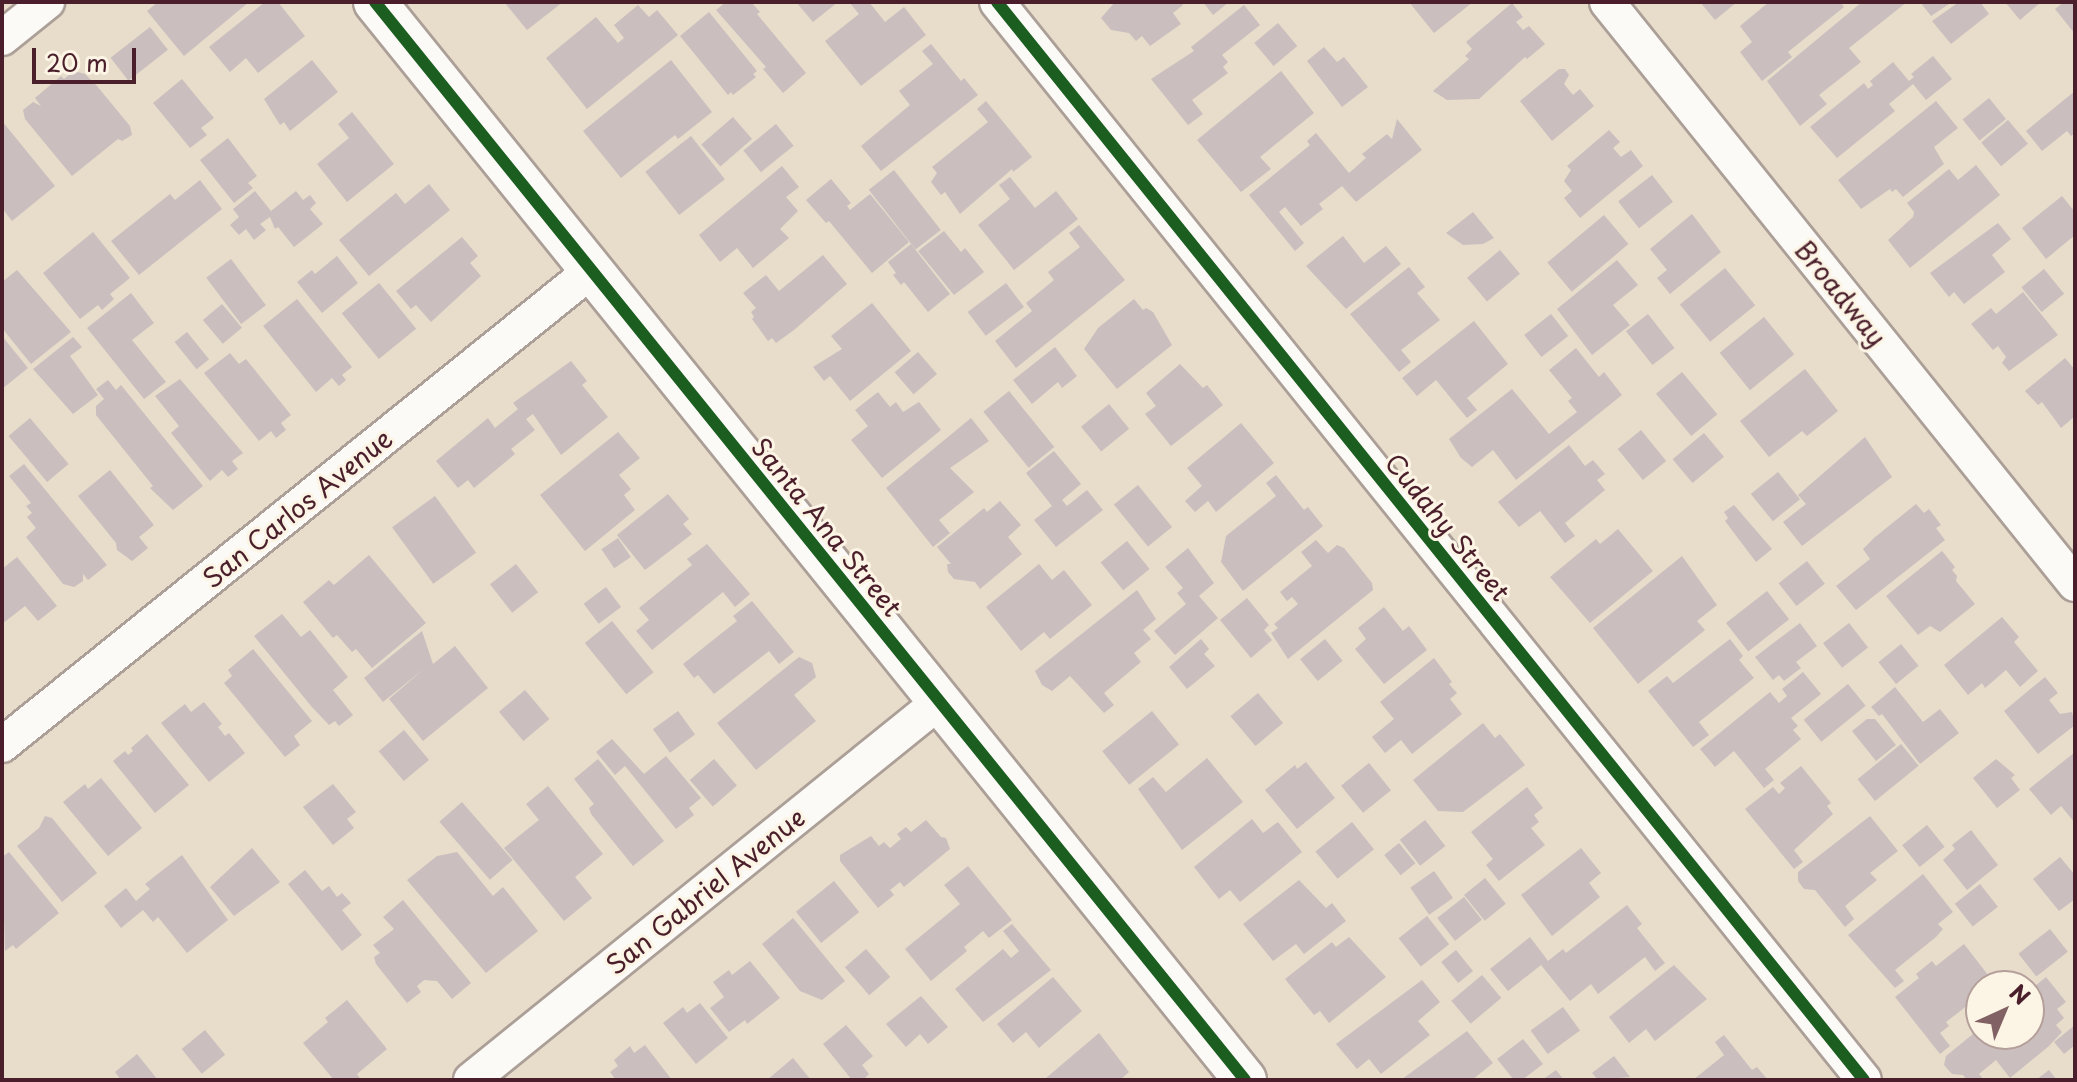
<!DOCTYPE html>
<html>
<head>
<meta charset="utf-8">
<style>
	body { margin:0 }
	#map { position:relative; width:2077px; height:1082px; overflow:hidden; background:#e8dccb; font-family:"Playpen Sans",sans-serif }
	div>[style] { position:absolute }
	.building>* { inset:0; background:#cabfbe; transform-origin:0 0 }
	.roads { filter:drop-shadow(2px 0 #ab9f97) drop-shadow(-2px 0 #ab9f97) drop-shadow(0 2px #ab9f97) drop-shadow(0 -2px #ab9f97) }
	.minor>* { height:34px; margin:-17px; padding:0 17px; transform-origin:17px; border-radius:17px; background:#fcfaf7 }
	.tertiary>* { height:42px; margin:-21px; padding:0 21px; transform-origin:21px; border-radius:21px; background:#fcfaf7 }
	.cycleway>* { height:12px; margin:-6px; padding:0 6px; transform-origin:6px; border-radius:6px; background:#1b5e20 }
	span { translate:-50% -50%; white-space:nowrap; text-align:center; line-height:1.15; -webkit-text-stroke:6px #fcf5e5; paint-order:stroke }
	.street-label { font-size:26px; color:#4a1f2b }
	.frame { position:absolute; inset:0; border:4px solid #4a1f2b; pointer-events:none }
	.north { position:absolute; left:1965px; top:970px; width:80px; height:80px; box-sizing:border-box; background:#fcf5e5; border:2px solid #b59f9b; border-radius:50%; rotate:44deg; font-size:22px; font-weight:700; line-height:32px; text-align:center; color:#4a1f2b }
	.north::after { content:''; display:block; margin:auto; width:28px; height:36px; background:#816163; clip-path:polygon(50% 0,100% 100%,50% 72%,0 100%) }
	.scale { position:absolute; left:32px; top:48px; width:104px; height:36px; box-sizing:border-box; border:4px solid #4a1f2b; border-top:0; padding-left:10px; font-size:24px; line-height:28px; white-space:nowrap; color:#4a1f2b; -webkit-text-stroke:6px #fcf5e5; paint-order:stroke }
</style>
</head>
<body>
<div id="map">
	<div class="building">
		<div style="clip-path:polygon(158px 2px,249px 2px,184px 56px,147px 11px)"></div>
		<div style="clip-path:polygon(265px 2px,278px 2px,305px 36px,258px 73px,246px 58px,230px 72px,209px 47px)"></div>
		<div style="clip-path:polygon(504px 2px,563px 2px,527px 30px)"></div>
		<div style="clip-path:polygon(726px 2px,751px 2px,760px 12px,757px 14px,806px 73px,783px 93px,763px 69px,766px 67px,716px 10px)"></div>
		<div style="clip-path:polygon(796px 2px,838px 2px,813px 22px)"></div>
		<div style="clip-path:polygon(849px 2px,869px 2px,885px 22px,904px 7px,926px 35px,861px 86px,825px 41px,859px 14px)"></div>
		<div style="clip-path:polygon(1115px 2px,1181px 2px,1183px 5px,1173px 13px,1181px 24px,1150px 46px,1142px 36px,1136px 41px,1129px 33px,1111px 30px,1101px 18px)"></div>
		<div style="clip-path:polygon(1203px 2px,1229px 2px,1213px 15px)"></div>
		<div style="clip-path:polygon(1409px 2px,1473px 2px,1434px 33px)"></div>
		<div style="clip-path:polygon(1700px 2px,1737px 2px,1715px 20px)"></div>
		<div style="clip-path:polygon(1769px 2px,1840px 2px,1844px 7px,1788px 52px,1792px 57px,1762px 81px,1740px 52px,1752px 42px,1740px 26px)"></div>
		<div style="clip-path:polygon(1862px 2px,1907px 2px,1849px 48px,1861px 62px,1819px 95px,1827px 104px,1800px 126px,1767px 81px)"></div>
		<div style="clip-path:polygon(1920px 2px,1952px 2px,1931px 16px)"></div>
		<div style="clip-path:polygon(1959px 2px,1980px 2px,1989px 14px,1951px 44px,1932px 21px)"></div>
		<div style="clip-path:polygon(2005px 2px,2041px 2px,2020px 20px)"></div>
		<div style="clip-path:polygon(2064px 2px,2075px 2px,2075px 34px,2055px 9px)"></div>
		<div style="clip-path:polygon(1512px 3px,1523px 17px,1516px 22px,1523px 30px,1529px 26px,1545px 44px,1527px 59px,1525px 57px,1479px 99px,1447px 100px,1433px 91px,1469px 59px,1465px 56px,1472px 49px,1466px 42px)"></div>
		<div style="clip-path:polygon(638px 5px,649px 17px,657px 10px,678px 35px,587px 109px,546px 58px,596px 17px,618px 43px,624px 38px,614px 25px)"></div>
		<div style="clip-path:polygon(1244px 5px,1260px 25px,1222px 55px,1228px 62px,1223px 67px,1228px 73px,1192px 100px,1203px 114px,1188px 125px,1151px 79px,1194px 51px,1191px 47px)"></div>
		<div style="clip-path:polygon(709px 12px,757px 71px,753px 74px,756px 77px,733px 95px,731px 92px,728px 95px,680px 36px)"></div>
		<div style="left:1278px;top:23px;width:30px;height:31px;rotate:50deg"></div>
		<div style="left:150px;top:27px;width:29px;height:50px;rotate:52deg"></div>
		<div style="clip-path:polygon(931px 44px,961px 81px,964px 78px,978px 95px,881px 171px,861px 146px,910px 105px,899px 91px,933px 64px,922px 51px)"></div>
		<div style="clip-path:polygon(1324px 47px,1337px 62px,1344px 57px,1368px 87px,1342px 107px,1307px 61px)"></div>
		<div style="clip-path:polygon(1933px 56px,1952px 79px,1926px 100px,1913px 84px,1889px 104px,1895px 111px,1837px 158px,1810px 127px,1864px 83px,1868px 89px,1873px 85px,1870px 81px,1893px 62px,1909px 81px,1914px 77px,1911px 74px)"></div>
		<div style="clip-path:polygon(312px 60px,338px 92px,290px 131px,284px 122px,280px 125px,264px 99px)"></div>
		<div style="clip-path:polygon(671px 60px,712px 112px,678px 139px,675px 135px,621px 178px,583px 131px)"></div>
		<div style="clip-path:polygon(1559px 69px,1565px 69px,1569px 75px,1564px 84px,1573px 95px,1580px 89px,1594px 106px,1552px 141px,1520px 101px)"></div>
		<div style="clip-path:polygon(74px 71px,85px 74px,97px 86px,130px 126px,132px 135px,122px 141px,118px 139px,72px 176px,25px 119px,23px 110px,33px 102px,41px 106px,35px 98px,61px 76px,64px 79px)"></div>
		<div style="clip-path:polygon(1281px 71px,1314px 113px,1260px 157px,1271px 169px,1241px 192px,1197px 140px)"></div>
		<div style="clip-path:polygon(182px 79px,214px 118px,201px 128px,207px 135px,190px 148px,153px 103px)"></div>
		<div style="clip-path:polygon(2075px 91px,2075px 133px,2071px 136px,2067px 131px,2042px 151px,2026px 131px)"></div>
		<div style="left:1989px;top:98px;width:27px;height:34px;rotate:51deg"></div>
		<div style="clip-path:polygon(986px 101px,1032px 157px,1013px 172px,1012px 169px,960px 214px,945px 192px,941px 195px,931px 182px,937px 173px,932px 167px,988px 122px,977px 109px)"></div>
		<div style="clip-path:polygon(1936px 101px,1958px 128px,1934px 147px,1944px 164px,1903px 197px,1896px 189px,1892px 192px,1890px 189px,1861px 209px,1838px 180px)"></div>
		<div style="clip-path:polygon(352px 112px,394px 164px,347px 202px,317px 164px,349px 138px,338px 124px)"></div>
		<div style="left:733px;top:117px;width:29px;height:42px;rotate:49deg"></div>
		<div style="clip-path:polygon(1397px 119px,1422px 150px,1356px 202px,1342px 186px,1319px 204px,1323px 209px,1301px 226px,1285px 207px,1279px 212px,1304px 243px,1295px 251px,1249px 195px,1310px 145px,1307px 141px,1316px 133px,1349px 173px,1366px 158px,1362px 154px,1387px 134px,1392px 139px)"></div>
		<div style="left:2008px;top:120px;width:31px;height:35px;rotate:50deg"></div>
		<div style="clip-path:polygon(2px 121px,55px 186px,12px 221px,2px 208px)"></div>
		<div style="left:776px;top:124px;width:28px;height:42px;rotate:51deg"></div>
		<div style="clip-path:polygon(1609px 130px,1620px 142px,1613px 148px,1621px 157px,1631px 150px,1643px 166px,1580px 218px,1564px 198px,1572px 191px,1564px 181px,1571px 170px,1567px 166px)"></div>
		<div style="left:691px;top:136px;width:55px;height:58px;rotate:52deg"></div>
		<div style="clip-path:polygon(228px 138px,257px 176px,248px 183px,253px 188px,234px 203px,200px 160px)"></div>
		<div style="clip-path:polygon(1976px 165px,2000px 195px,1910px 268px,1888px 240px,1913px 217px,1914px 212px,1907px 203px,1949px 169px,1958px 180px)"></div>
		<div style="clip-path:polygon(782px 166px,799px 187px,786px 197px,798px 211px,780px 229px,789px 238px,753px 268px,737px 248px,720px 262px,699px 235px)"></div>
		<div style="left:894px;top:170px;width:76px;height:32px;rotate:52deg"></div>
		<div style="left:1652px;top:175px;width:34px;height:43px;rotate:52deg"></div>
		<div style="clip-path:polygon(1010px 177px,1035px 208px,1056px 191px,1078px 219px,1014px 270px,978px 225px,1010px 199px,999px 185px)"></div>
		<div style="clip-path:polygon(831px 179px,851px 203px,847px 206px,850px 210px,870px 194px,909px 242px,872px 273px,829px 221px,826px 223px,806px 200px)"></div>
		<div style="clip-path:polygon(200px 180px,222px 209px,139px 275px,111px 241px,170px 194px,175px 200px)"></div>
		<div style="clip-path:polygon(429px 184px,450px 210px,369px 276px,339px 240px,396px 193px,405px 204px)"></div>
		<div style="clip-path:polygon(255px 191px,271px 211px,296px 191px,303px 200px,310px 195px,316px 203px,310px 209px,323px 224px,294px 247px,278px 227px,275px 229px,270px 217px,260px 224px,266px 230px,254px 240px,246px 229px,239px 235px,230px 225px,239px 217px,233px 209px)"></div>
		<div style="clip-path:polygon(2062px 196px,2075px 212px,2075px 235px,2046px 259px,2022px 228px)"></div>
		<div style="clip-path:polygon(1473px 212px,1494px 238px,1483px 244px,1463px 245px,1446px 233px)"></div>
		<div style="clip-path:polygon(1692px 214px,1721px 252px,1670px 294px,1657px 278px,1667px 270px,1650px 249px)"></div>
		<div style="left:1604px;top:215px;width:38px;height:74px;rotate:50deg"></div>
		<div style="clip-path:polygon(1998px 223px,2011px 239px,1992px 255px,2005px 272px,1964px 304px,1954px 292px,1949px 297px,1930px 273px)"></div>
		<div style="clip-path:polygon(1079px 225px,1125px 280px,1016px 368px,995px 341px,1032px 311px,1026px 303px,1054px 280px,1048px 272px,1080px 247px,1069px 233px)"></div>
		<div style="clip-path:polygon(944px 231px,961px 252px,965px 248px,984px 272px,954px 295px,918px 251px)"></div>
		<div style="clip-path:polygon(93px 232px,130px 278px,110px 294px,114px 299px,102px 310px,98px 305px,80px 319px,43px 273px)"></div>
		<div style="clip-path:polygon(1343px 236px,1364px 263px,1386px 246px,1401px 264px,1346px 309px,1306px 266px)"></div>
		<div style="clip-path:polygon(462px 237px,478px 256px,470px 263px,481px 276px,431px 322px,416px 305px,411px 309px,396px 291px)"></div>
		<div style="clip-path:polygon(911px 244px,950px 294px,928px 312px,904px 282px,901px 285px,893px 275px,896px 273px,888px 262px)"></div>
		<div style="left:1500px;top:250px;width:31px;height:43px;rotate:50deg"></div>
		<div style="clip-path:polygon(823px 255px,847px 284px,794px 330px,776px 343px,772px 338px,768px 341px,752px 319px,754px 317px,751px 312px,756px 308px,743px 293px,766px 275px,779px 291px)"></div>
		<div style="clip-path:polygon(337px 256px,358px 283px,322px 313px,297px 282px,312px 270px,315px 274px)"></div>
		<div style="left:231px;top:259px;width:58px;height:31px;rotate:53deg"></div>
		<div style="clip-path:polygon(1617px 260px,1638px 285px,1613px 305px,1630px 325px,1592px 355px,1557px 309px)"></div>
		<div style="clip-path:polygon(1409px 267px,1425px 287px,1417px 293px,1440px 320px,1401px 350px,1411px 362px,1399px 372px,1350px 314px)"></div>
		<div style="left:1725px;top:268px;width:48px;height:58px;rotate:51deg"></div>
		<div style="left:2044px;top:269px;width:32px;height:29px;rotate:51deg"></div>
		<div style="clip-path:polygon(17px 270px,71px 332px,31px 364px,2px 328px,2px 282px)"></div>
		<div style="left:379px;top:283px;width:59px;height:48px;rotate:51deg"></div>
		<div style="left:1006px;top:283px;width:30px;height:48px;rotate:53deg"></div>
		<div style="clip-path:polygon(2023px 292px,2058px 335px,2009px 371px,2002px 363px,2006px 357px,1998px 346px,1993px 350px,1971px 324px,1991px 308px,1996px 314px)"></div>
		<div style="clip-path:polygon(131px 293px,154px 323px,132px 340px,166px 382px,144px 399px,87px 328px)"></div>
		<div style="clip-path:polygon(297px 299px,352px 367px,342px 375px,346px 380px,339px 386px,332px 378px,316px 392px,263px 326px)"></div>
		<div style="clip-path:polygon(1134px 299px,1143px 310px,1146px 308px,1153px 312px,1172px 345px,1117px 389px,1084px 349px,1098px 328px)"></div>
		<div style="clip-path:polygon(872px 303px,911px 351px,850px 401px,830px 376px,824px 381px,813px 367px,842px 349px,831px 336px)"></div>
		<div style="left:222px;top:304px;width:31px;height:25px;rotate:50deg"></div>
		<div style="left:1551px;top:314px;width:28px;height:34px;rotate:52deg"></div>
		<div style="left:1648px;top:314px;width:43px;height:28px;rotate:52deg"></div>
		<div style="left:1764px;top:317px;width:48px;height:57px;rotate:51deg"></div>
		<div style="clip-path:polygon(1474px 321px,1508px 364px,1467px 398px,1477px 410px,1467px 418px,1436px 380px,1417px 396px,1402px 378px)"></div>
		<div style="left:187px;top:332px;width:35px;height:16px;rotate:51deg"></div>
		<div style="clip-path:polygon(2px 336px,28px 368px,2px 389px)"></div>
		<div style="clip-path:polygon(73px 337px,82px 347px,70px 356px,98px 395px,73px 414px,33px 369px)"></div>
		<div style="clip-path:polygon(1055px 347px,1077px 376px,1062px 388px,1058px 382px,1032px 404px,1013px 380px)"></div>
		<div style="clip-path:polygon(1576px 348px,1599px 377px,1604px 372px,1622px 395px,1516px 480px,1493px 450px,1472px 467px,1461px 458px,1449px 439px,1512px 389px,1549px 434px,1577px 412px,1568px 401px,1572px 398px,1549px 370px)"></div>
		<div style="left:918px;top:352px;width:29px;height:31px;rotate:49deg"></div>
		<div style="clip-path:polygon(230px 353px,239px 364px,246px 359px,291px 415px,281px 423px,286px 430px,276px 438px,271px 431px,259px 441px,204px 373px)"></div>
		<div style="clip-path:polygon(2065px 358px,2075px 370px,2075px 416px,2061px 428px,2042px 402px,2038px 405px,2025px 391px)"></div>
		<div style="clip-path:polygon(571px 361px,587px 381px,582px 385px,608px 417px,561px 455px,533px 414px,526px 419px,535px 430px,511px 449px,515px 454px,474px 488px,468px 480px,458px 488px,436px 461px,488px 418px,495px 428px,518px 409px,513px 403px)"></div>
		<div style="clip-path:polygon(1180px 364px,1203px 388px,1207px 385px,1223px 405px,1171px 446px,1145px 414px,1156px 406px,1146px 393px)"></div>
		<div style="clip-path:polygon(1805px 369px,1838px 411px,1807px 436px,1802px 431px,1769px 457px,1740px 421px)"></div>
		<div style="left:1682px;top:372px;width:55px;height:34px;rotate:50deg"></div>
		<div style="clip-path:polygon(180px 379px,243px 453px,232px 461px,238px 469px,228px 477px,222px 470px,210px 481px,171px 433px,179px 426px,155px 396px)"></div>
		<div style="clip-path:polygon(108px 380px,116px 390px,121px 385px,203px 486px,173px 510px,150px 488px,153px 486px,96px 415px,96px 406px,104px 399px,96px 389px)"></div>
		<div style="left:1009px;top:391px;width:72px;height:33px;rotate:51deg"></div>
		<div style="clip-path:polygon(878px 392px,890px 407px,896px 402px,903px 412px,919px 402px,941px 430px,882px 478px,851px 440px,868px 426px,855px 410px)"></div>
		<div style="left:1109px;top:404px;width:32px;height:36px;rotate:51deg"></div>
		<div style="left:30px;top:418px;width:60px;height:28px;rotate:50deg"></div>
		<div style="clip-path:polygon(971px 418px,989px 441px,950px 468px,974px 492px,939px 520px,950px 533px,933px 547px,886px 488px)"></div>
		<div style="clip-path:polygon(1241px 423px,1274px 463px,1216px 512px,1208px 501px,1195px 512px,1185px 501px,1202px 486px,1187px 468px)"></div>
		<div style="left:1641px;top:430px;width:40px;height:30px;rotate:51deg"></div>
		<div style="clip-path:polygon(618px 432px,640px 458px,619px 475px,631px 489px,624px 495px,635px 510px,585px 551px,540px 495px)"></div>
		<div style="left:1704px;top:433px;width:31px;height:41px;rotate:50deg"></div>
		<div style="clip-path:polygon(1865px 437px,1892px 477px,1802px 546px,1783px 522px,1806px 504px,1798px 495px)"></div>
		<div style="clip-path:polygon(1569px 445px,1585px 466px,1593px 460px,1605px 474px,1597px 480px,1605px 490px,1565px 523px,1575px 536px,1565px 543px,1540px 511px,1519px 527px,1498px 502px)"></div>
		<div style="clip-path:polygon(1054px 451px,1081px 484px,1062px 500px,1067px 506px,1087px 490px,1103px 510px,1056px 547px,1034px 520px,1052px 506px,1026px 473px)"></div>
		<div style="clip-path:polygon(24px 464px,107px 565px,88px 580px,83px 574px,83px 581px,74px 587px,63px 584px,26px 537px,36px 528px,27px 517px,32px 513px,26px 506px,31px 503px,9px 476px)"></div>
		<div style="clip-path:polygon(110px 470px,154px 525px,139px 537px,148px 548px,132px 561px,117px 550px,116px 543px,78px 496px)"></div>
		<div style="left:1778px;top:472px;width:35px;height:35px;rotate:51deg"></div>
		<div style="clip-path:polygon(1276px 475px,1304px 510px,1308px 507px,1323px 526px,1243px 591px,1221px 562px,1226px 536px,1276px 496px,1266px 483px)"></div>
		<div style="left:1138px;top:485px;width:54px;height:31px;rotate:51deg"></div>
		<div style="clip-path:polygon(668px 494px,689px 519px,683px 524px,692px 534px,645px 570px,617px 535px)"></div>
		<div style="left:435px;top:496px;width:70px;height:53px;rotate:54deg"></div>
		<div style="clip-path:polygon(1000px 501px,1021px 525px,1008px 537px,1022px 554px,980px 589px,975px 582px,954px 579px,948px 572px,947px 564px,951px 564px,937px 547px,984px 508px,987px 512px)"></div>
		<div style="clip-path:polygon(1916px 504px,1924px 513px,1929px 509px,1941px 525px,1936px 528px,1945px 540px,1856px 610px,1836px 586px,1870px 559px,1863px 549px,1874px 538px)"></div>
		<div style="clip-path:polygon(1734px 505px,1772px 549px,1756px 562px,1725px 521px,1728px 518px,1724px 512px)"></div>
		<div style="clip-path:polygon(1618px 529px,1653px 571px,1590px 623px,1550px 577px,1596px 539px,1600px 544px)"></div>
		<div style="left:618px;top:538px;width:23px;height:20px;rotate:56deg"></div>
		<div style="clip-path:polygon(1316px 540px,1328px 553px,1337px 545px,1344px 548px,1372px 583px,1373px 590px,1288px 659px,1271px 633px,1278px 628px,1274px 624px,1298px 604px,1292px 597px,1287px 601px,1280px 592px,1312px 566px,1301px 552px)"></div>
		<div style="left:1127px;top:541px;width:36px;height:34px;rotate:51deg"></div>
		<div style="clip-path:polygon(707px 544px,750px 594px,735px 607px,723px 592px,652px 650px,636px 631px,649px 620px,639px 608px,692px 565px,687px 559px)"></div>
		<div style="clip-path:polygon(1188px 548px,1214px 583px,1199px 596px,1218px 618px,1175px 655px,1154px 631px,1186px 604px,1177px 593px,1183px 588px,1165px 567px)"></div>
		<div style="clip-path:polygon(1942px 551px,1955px 567px,1952px 570px,1957px 576px,1956px 581px,1975px 604px,1940px 632px,1930px 626px,1918px 635px,1886px 596px)"></div>
		<div style="clip-path:polygon(369px 555px,426px 623px,372px 668px,356px 649px,352px 652px,337px 635px,333px 638px,303px 602px,329px 580px,334px 585px)"></div>
		<div style="clip-path:polygon(1682px 556px,1717px 605px,1697px 621px,1705px 630px,1638px 684px,1593px 628px)"></div>
		<div style="clip-path:polygon(17px 557px,57px 606px,38px 621px,25px 606px,2px 624px,2px 569px)"></div>
		<div style="left:1807px;top:561px;width:29px;height:36px;rotate:52deg"></div>
		<div style="left:516px;top:564px;width:36px;height:33px;rotate:52deg"></div>
		<div style="clip-path:polygon(1039px 564px,1052px 580px,1064px 570px,1092px 605px,1050px 639px,1044px 632px,1021px 651px,986px 607px)"></div>
		<div style="left:606px;top:587px;width:25px;height:28px;rotate:53deg"></div>
		<div style="clip-path:polygon(1137px 590px,1156px 619px,1143px 630px,1151px 639px,1134px 653px,1141px 662px,1104px 693px,1114px 705px,1104px 713px,1070px 676px,1052px 691px,1042px 685px,1035px 671px)"></div>
		<div style="left:1767px;top:591px;width:36px;height:52px;rotate:52deg"></div>
		<div style="clip-path:polygon(1247px 598px,1269px 625px,1264px 630px,1272px 640px,1251px 658px,1220px 620px)"></div>
		<div style="clip-path:polygon(752px 601px,794px 652px,779px 664px,769px 651px,714px 694px,698px 675px,694px 678px,683px 664px,737px 621px,733px 616px)"></div>
		<div style="clip-path:polygon(1384px 607px,1403px 631px,1409px 626px,1427px 650px,1384px 684px,1355px 649px,1366px 639px,1358px 628px)"></div>
		<div style="clip-path:polygon(282px 614px,301px 637px,310px 630px,348px 677px,333px 690px,353px 715px,339px 726px,335px 721px,329px 725px,311px 706px,254px 636px)"></div>
		<div style="clip-path:polygon(2002px 617px,2019px 637px,2014px 642px,2038px 671px,2020px 687px,2006px 670px,1985px 688px,1982px 683px,1968px 695px,1944px 665px)"></div>
		<div style="left:612px;top:621px;width:66px;height:35px;rotate:51deg"></div>
		<div style="clip-path:polygon(1800px 623px,1817px 646px,1796px 662px,1801px 668px,1784px 681px,1779px 675px,1773px 680px,1755px 657px)"></div>
		<div style="left:1849px;top:623px;width:31px;height:33px;rotate:52deg"></div>
		<div style="clip-path:polygon(422px 631px,433px 664px,455px 646px,488px 688px,423px 741px,389px 699px,425px 668px,383px 702px,364px 678px)"></div>
		<div style="clip-path:polygon(1201px 639px,1209px 649px,1204px 654px,1215px 666px,1187px 689px,1169px 667px)"></div>
		<div style="left:1325px;top:639px;width:28px;height:32px;rotate:51deg"></div>
		<div style="clip-path:polygon(1730px 639px,1743px 656px,1739px 660px,1754px 678px,1699px 722px,1709px 735px,1693px 747px,1648px 691px,1667px 676px,1673px 683px)"></div>
		<div style="left:1901px;top:644px;width:28px;height:29px;rotate:51deg"></div>
		<div style="clip-path:polygon(253px 649px,312px 721px,294px 736px,300px 745px,285px 757px,224px 683px,232px 676px,228px 670px)"></div>
		<div style="clip-path:polygon(799px 657px,812px 663px,816px 677px,794px 695px,816px 721px,756px 770px,717px 723px)"></div>
		<div style="clip-path:polygon(1434px 658px,1452px 682px,1449px 684px,1457px 693px,1450px 699px,1462px 714px,1412px 754px,1401px 740px,1385px 753px,1372px 737px,1394px 719px,1380px 702px)"></div>
		<div style="clip-path:polygon(1803px 672px,1821px 694px,1791px 718px,1798px 726px,1793px 730px,1801px 739px,1765px 769px,1774px 780px,1764px 788px,1734px 751px,1715px 767px,1700px 749px,1770px 692px,1779px 703px,1787px 696px,1782px 689px)"></div>
		<div style="clip-path:polygon(2045px 677px,2058px 693px,2049px 700px,2060px 714px,2072px 712px,2075px 725px,2038px 754px,2004px 711px)"></div>
		<div style="left:1848px;top:684px;width:28px;height:57px;rotate:51deg"></div>
		<div style="clip-path:polygon(1895px 687px,1923px 722px,1940px 709px,1959px 733px,1920px 764px,1882px 714px,1879px 716px,1871px 707px)"></div>
		<div style="left:525px;top:690px;width:38px;height:34px;rotate:50deg"></div>
		<div style="left:1258px;top:693px;width:39px;height:36px;rotate:50deg"></div>
		<div style="clip-path:polygon(204px 702px,222px 724px,218px 727px,225px 736px,229px 733px,245px 753px,209px 782px,161px 723px,185px 704px,191px 712px)"></div>
		<div style="left:678px;top:711px;width:29px;height:31px;rotate:54deg"></div>
		<div style="left:1152px;top:711px;width:43px;height:64px;rotate:51deg"></div>
		<div style="clip-path:polygon(1867px 719px,1875px 719px,1896px 745px,1876px 761px,1852px 731px)"></div>
		<div style="clip-path:polygon(1483px 723px,1495px 738px,1500px 734px,1525px 765px,1463px 812px,1438px 811px,1413px 780px)"></div>
		<div style="left:404px;top:730px;width:39px;height:33px;rotate:50deg"></div>
		<div style="clip-path:polygon(147px 734px,189px 785px,155px 813px,113px 761px,125px 751px,128px 755px,133px 751px,131px 748px)"></div>
		<div style="clip-path:polygon(612px 739px,644px 774px,666px 756px,701px 798px,689px 808px,694px 815px,676px 829px,625px 766px,615px 775px,596px 752px)"></div>
		<div style="left:1901px;top:744px;width:28px;height:56px;rotate:51deg"></div>
		<div style="clip-path:polygon(2075px 752px,2075px 823px,2061px 806px,2051px 815px,2029px 789px)"></div>
		<div style="clip-path:polygon(1207px 758px,1243px 802px,1182px 850px,1138px 789px,1153px 777px,1166px 792px)"></div>
		<div style="clip-path:polygon(598px 759px,664px 841px,633px 866px,591px 814px,589px 808px,594px 804px,574px 779px)"></div>
		<div style="left:714px;top:759px;width:35px;height:32px;rotate:49deg"></div>
		<div style="clip-path:polygon(1996px 759px,2015px 775px,2011px 778px,2020px 790px,1997px 808px,1973px 778px)"></div>
		<div style="clip-path:polygon(1306px 762px,1335px 798px,1297px 829px,1265px 790px,1295px 765px,1297px 769px)"></div>
		<div style="left:1369px;top:763px;width:35px;height:36px;rotate:51deg"></div>
		<div style="clip-path:polygon(1801px 766px,1831px 803px,1827px 806px,1833px 814px,1794px 850px,1803px 862px,1794px 869px,1745px 809px,1773px 787px,1779px 794px,1785px 788px,1780px 783px)"></div>
		<div style="clip-path:polygon(101px 778px,142px 828px,108px 856px,63px 802px,85px 784px,88px 789px)"></div>
		<div style="clip-path:polygon(333px 784px,356px 812px,347px 819px,354px 828px,333px 845px,303px 807px)"></div>
		<div style="clip-path:polygon(548px 786px,603px 854px,575px 877px,592px 898px,564px 921px,504px 848px,539px 820px,526px 804px)"></div>
		<div style="clip-path:polygon(1527px 787px,1543px 808px,1534px 815px,1539px 822px,1531px 828px,1545px 845px,1499px 881px,1486px 865px,1493px 859px,1471px 832px)"></div>
		<div style="left:462px;top:802px;width:77px;height:30px;rotate:49deg"></div>
		<div style="clip-path:polygon(45px 816px,52px 818px,97px 873px,62px 902px,17px 846px,39px 828px)"></div>
		<div style="clip-path:polygon(1870px 816px,1898px 851px,1870px 873px,1877px 880px,1845px 906px,1854px 919px,1845px 927px,1815px 890px,1804px 889px,1798px 881px,1798px 872px)"></div>
		<div style="clip-path:polygon(1252px 819px,1263px 833px,1278px 822px,1302px 852px,1240px 902px,1230px 890px,1219px 899px,1194px 867px)"></div>
		<div style="clip-path:polygon(926px 820px,941px 837px,946px 838px,950px 849px,904px 887px,900px 882px,890px 890px,894px 895px,878px 908px,840px 861px,840px 855px,871px 836px,879px 846px,884px 842px,890px 848px,901px 839px,897px 834px,906px 827px,911px 832px)"></div>
		<div style="left:1425px;top:820px;width:33px;height:32px;rotate:52deg"></div>
		<div style="left:1352px;top:822px;width:35px;height:47px;rotate:51deg"></div>
		<div style="left:1927px;top:825px;width:28px;height:32px;rotate:51deg"></div>
		<div style="clip-path:polygon(1971px 830px,1998px 865px,1967px 890px,1943px 860px,1955px 849px,1952px 845px)"></div>
		<div style="left:1399px;top:843px;width:26px;height:19px;rotate:51deg"></div>
		<div style="clip-path:polygon(252px 848px,280px 882px,234px 916px,210px 887px)"></div>
		<div style="clip-path:polygon(1581px 848px,1601px 873px,1589px 883px,1600px 897px,1552px 936px,1521px 895px)"></div>
		<div style="clip-path:polygon(9px 852px,59px 913px,16px 949px,13px 945px,5px 951px,2px 857px)"></div>
		<div style="clip-path:polygon(457px 852px,493px 896px,503px 887px,538px 931px,486px 973px,407px 880px,437px 856px)"></div>
		<div style="clip-path:polygon(182px 855px,228px 920px,187px 953px,158px 917px,153px 922px,143px 910px,121px 928px,104px 906px,126px 888px,136px 901px,150px 889px,145px 884px)"></div>
		<div style="clip-path:polygon(2060px 857px,2075px 875px,2075px 899px,2059px 911px,2033px 879px)"></div>
		<div style="clip-path:polygon(968px 866px,1012px 920px,989px 938px,983px 931px,964px 947px,967px 951px,931px 981px,905px 949px,960px 904px,944px 885px)"></div>
		<div style="clip-path:polygon(305px 870px,322px 891px,329px 886px,337px 897px,342px 893px,351px 903px,342px 910px,362px 935px,342px 951px,288px 884px)"></div>
		<div style="left:1434px;top:871px;width:33px;height:29px;rotate:55deg"></div>
		<div style="clip-path:polygon(1923px 874px,1953px 912px,1938px 924px,1943px 929px,1936px 937px,1895px 970px,1904px 981px,1895px 988px,1848px 935px)"></div>
		<div style="left:1485px;top:878px;width:33px;height:27px;rotate:51deg"></div>
		<div style="clip-path:polygon(1299px 880px,1326px 908px,1332px 903px,1346px 921px,1304px 954px,1296px 944px,1273px 961px,1243px 924px)"></div>
		<div style="left:834px;top:881px;width:40px;height:49px;rotate:51deg"></div>
		<div style="left:1980px;top:884px;width:29px;height:32px;rotate:52deg"></div>
		<div style="left:1464px;top:897px;width:29px;height:34px;rotate:52deg"></div>
		<div style="clip-path:polygon(403px 900px,471px 983px,452px 999px,437px 981px,424px 980px,417px 986px,421px 992px,407px 1003px,376px 964px,374px 957px,380px 953px,373px 945px,394px 929px,383px 917px)"></div>
		<div style="clip-path:polygon(1627px 905px,1642px 924px,1637px 928px,1665px 963px,1655px 971px,1645px 957px,1598px 994px,1591px 984px,1570px 1001px,1541px 965px,1508px 991px,1490px 969px,1530px 937px,1548px 961px,1563px 949px,1566px 953px)"></div>
		<div style="left:1427px;top:916px;width:36px;height:36px;rotate:52deg"></div>
		<div style="clip-path:polygon(793px 918px,845px 981px,822px 1000px,800px 991px,762px 944px)"></div>
		<div style="clip-path:polygon(1012px 924px,1051px 970px,983px 1022px,955px 989px,1003px 949px,1011px 958px,1019px 951px,1003px 931px)"></div>
		<div style="left:2050px;top:929px;width:29px;height:40px;rotate:52deg"></div>
		<div style="clip-path:polygon(1349px 937px,1386px 977px,1329px 1023px,1320px 1011px,1314px 1015px,1285px 979px,1332px 942px,1336px 947px)"></div>
		<div style="clip-path:polygon(1964px 944px,1995px 984px,1981px 986px,1981px 995px,1946px 1022px,1949px 1026px,1940px 1033px,1950px 1046px,1940px 1054px,1895px 997px,1919px 978px,1916px 974px,1932px 961px,1936px 966px)"></div>
		<div style="left:866px;top:949px;width:37px;height:28px;rotate:49deg"></div>
		<div style="left:1456px;top:950px;width:27px;height:19px;rotate:51deg"></div>
		<div style="clip-path:polygon(750px 961px,780px 998px,747px 1024px,745px 1020px,729px 1032px,710px 1008px,724px 997px,713px 982px,729px 970px,732px 975px)"></div>
		<div style="clip-path:polygon(1674px 965px,1707px 999px,1655px 1041px,1646px 1029px,1629px 1043px,1609px 1017px)"></div>
		<div style="left:1482px;top:975px;width:30px;height:40px;rotate:50deg"></div>
		<div style="clip-path:polygon(1053px 977px,1082px 1011px,1039px 1048px,1026px 1032px,1013px 1043px,997px 1024px)"></div>
		<div style="clip-path:polygon(2046px 977px,2066px 1002px,2057px 1009px,2064px 1018px,2056px 1025px,2062px 1032px,2049px 1046px,2010px 1078px,1996px 1060px,1979px 1074px,1984px 1080px,1967px 1080px,1963px 1075px,1952px 1074px,1944px 1065px,1946px 1056px,1973px 1034px,1981px 1030px,1981px 1034px,2029px 1034px,2029px 991px)"></div>
		<div style="clip-path:polygon(1422px 980px,1440px 1002px,1418px 1021px,1430px 1035px,1381px 1074px,1369px 1059px,1357px 1069px,1336px 1044px)"></div>
		<div style="clip-path:polygon(921px 996px,948px 1027px,928px 1044px,920px 1034px,906px 1047px,886px 1024px)"></div>
		<div style="clip-path:polygon(347px 1000px,387px 1049px,357px 1074px,361px 1080px,334px 1080px,303px 1043px,328px 1022px,325px 1018px)"></div>
		<div style="clip-path:polygon(700px 1003px,728px 1038px,696px 1064px,663px 1023px,683px 1007px,687px 1013px)"></div>
		<div style="left:1563px;top:1007px;width:29px;height:40px;rotate:54deg"></div>
		<div style="clip-path:polygon(846px 1025px,873px 1056px,862px 1065px,869px 1074px,863px 1080px,852px 1080px,823px 1044px)"></div>
		<div style="clip-path:polygon(2075px 1025px,2075px 1045px,2064px 1054px,2054px 1042px)"></div>
		<div style="left:205px;top:1030px;width:32px;height:30px;rotate:51deg"></div>
		<div style="clip-path:polygon(1467px 1031px,1493px 1063px,1472px 1080px,1401px 1080px)"></div>
		<div style="clip-path:polygon(1099px 1033px,1129px 1072px,1120px 1080px,1048px 1080px,1046px 1078px)"></div>
		<div style="clip-path:polygon(1724px 1035px,1752px 1070px,1757px 1067px,1768px 1080px,1693px 1080px,1724px 1055px,1715px 1042px)"></div>
		<div style="clip-path:polygon(1523px 1039px,1543px 1064px,1522px 1080px,1514px 1080px,1497px 1059px)"></div>
		<div style="clip-path:polygon(645px 1045px,672px 1080px,616px 1080px,610px 1072px,618px 1066px,614px 1060px,630px 1046px,634px 1053px)"></div>
		<div style="clip-path:polygon(137px 1054px,158px 1080px,121px 1080px,115px 1072px)"></div>
		<div style="clip-path:polygon(1614px 1056px,1630px 1077px,1598px 1080px,1592px 1073px)"></div>
		<div style="clip-path:polygon(793px 1058px,811px 1080px,767px 1080px)"></div>
		<div style="clip-path:polygon(1556px 1070px,1564px 1080px,1542px 1080px)"></div>
		<div style="clip-path:polygon(2049px 1070px,2057px 1080px,2036px 1080px)"></div>
	</div>
	<div class="roads">
		<div class="minor">
			<div style="left:997px;top:2px;width:1383px;rotate:51.19deg"></div>
			<div style="left:1607px;top:2px;width:747px;rotate:51.2deg"></div>
			<div style="left:2px;top:38px;width:58px;rotate:-38.7deg"></div>
			<div style="left:2px;top:745px;width:756px;rotate:-38.83deg"></div>
			<div style="left:471px;top:1080px;width:602px;rotate:-38.93deg"></div>
		</div>
		<div class="tertiary">
			<div style="left:375px;top:2px;width:1385px;rotate:51.09deg"></div>
		</div>
	</div>
	<div class="cycleway">
		<div style="left:375px;top:2px;width:1385px;rotate:51.09deg"></div>
		<div style="left:997px;top:2px;width:1383px;rotate:51.19deg"></div>
	</div>
	<div class="street-label">
		<span style="left:1841px;top:293px;rotate:51deg">Broadway</span>
		<span style="left:297px;top:508px;rotate:-39deg">San Carlos Avenue</span>
		<span style="left:827px;top:527px;rotate:51deg">Santa Ana Street</span>
		<span style="left:1448px;top:527px;rotate:51deg">Cudahy Street</span>
		<span style="left:705px;top:891px;rotate:-39deg">San Gabriel Avenue</span>
	</div>
	<div class="frame"></div>
	<div class="north">N</div>
	<div class="scale">20 m</div>
</div>
</body>
</html>
